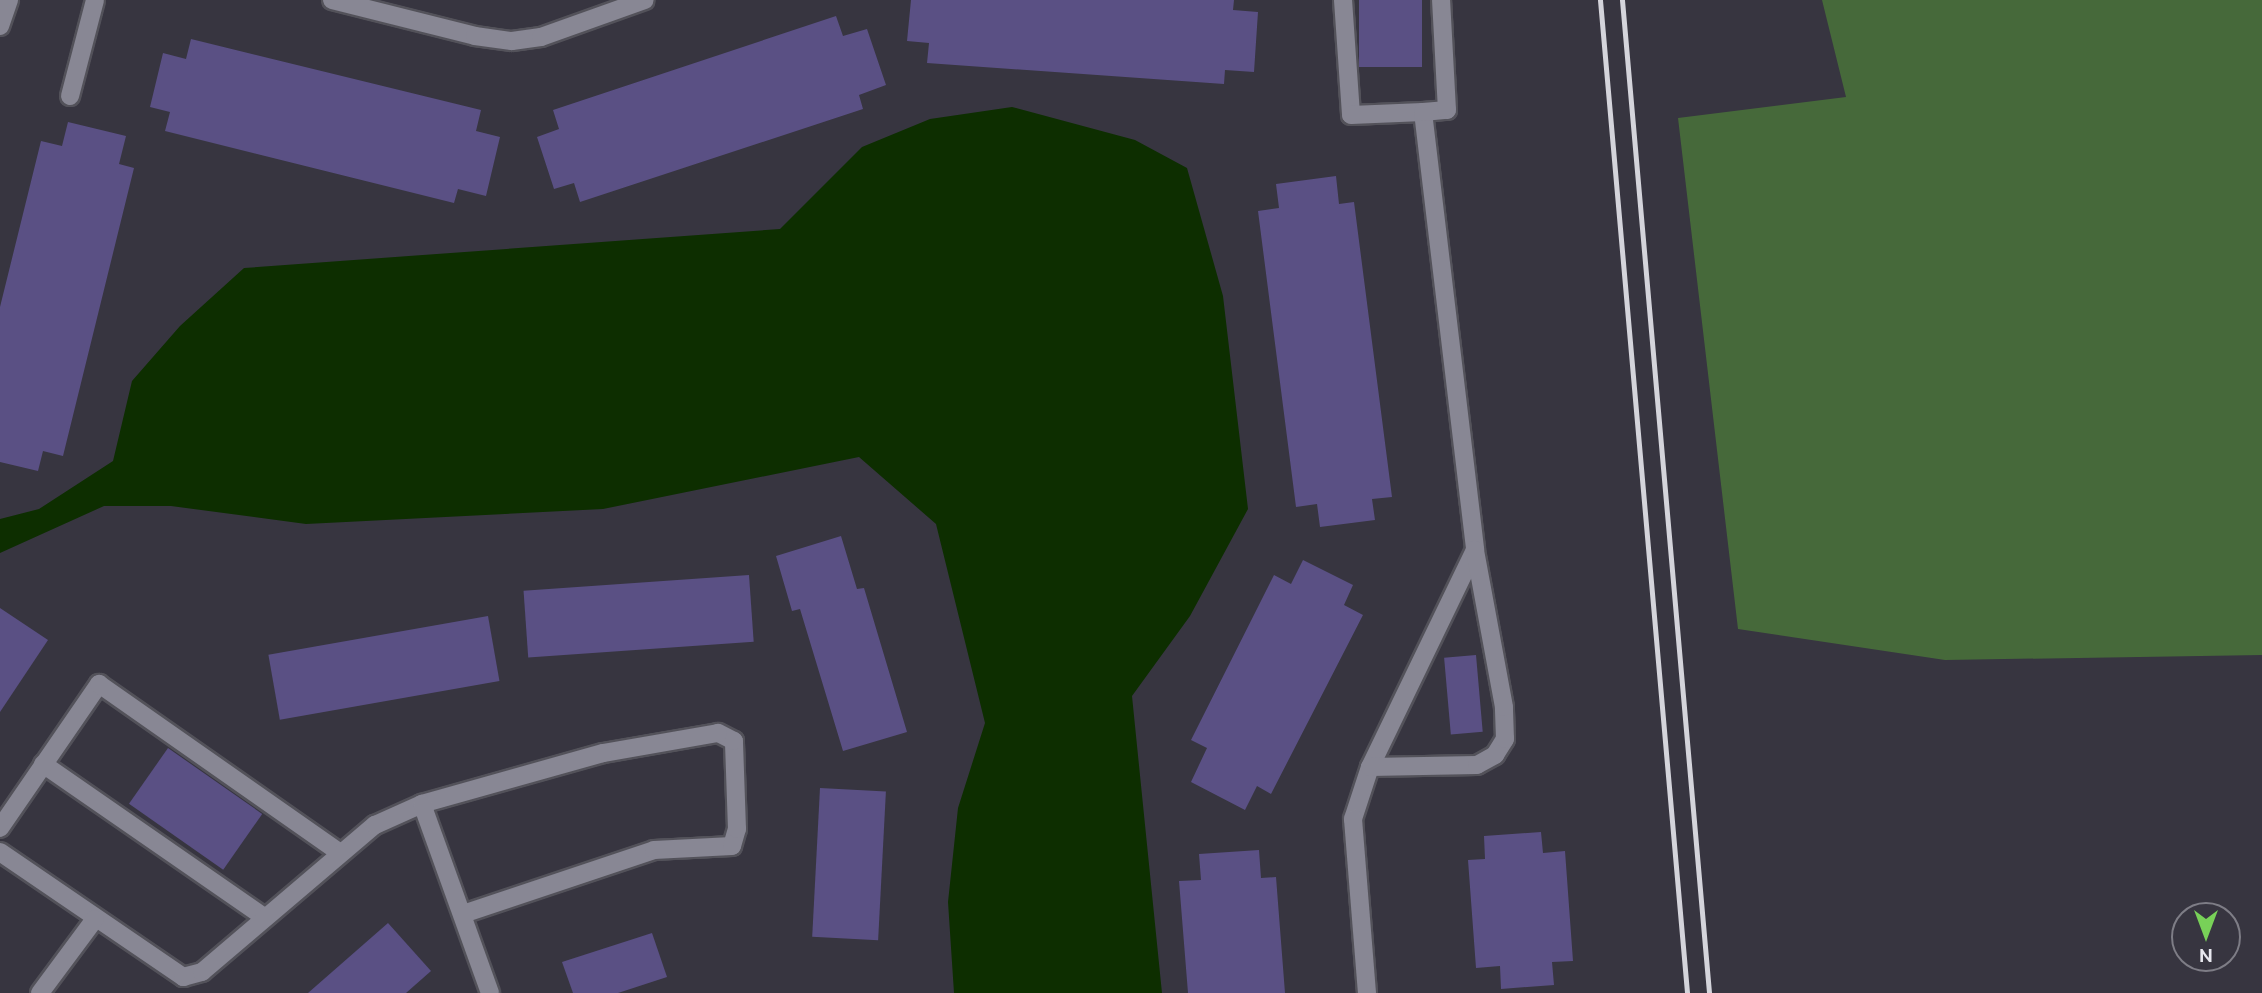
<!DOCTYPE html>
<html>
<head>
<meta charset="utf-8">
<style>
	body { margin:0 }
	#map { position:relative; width:2262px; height:993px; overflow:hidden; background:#373540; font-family:Ubuntu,sans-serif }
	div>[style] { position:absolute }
	.forest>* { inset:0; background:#46693a }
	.water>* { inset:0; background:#0d2e00 }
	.building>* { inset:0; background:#5a5084; transform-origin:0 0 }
	.roads { filter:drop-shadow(2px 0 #53525a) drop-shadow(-2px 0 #53525a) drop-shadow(0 2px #53525a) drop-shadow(0 -2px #53525a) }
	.minor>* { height:18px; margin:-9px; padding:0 9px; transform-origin:9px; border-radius:9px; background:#888794 }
	.rail>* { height:5px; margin:-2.5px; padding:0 2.5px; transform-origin:2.5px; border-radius:2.5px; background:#d4d4db }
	span { translate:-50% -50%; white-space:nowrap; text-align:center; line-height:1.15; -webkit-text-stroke:5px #373540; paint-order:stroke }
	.north { position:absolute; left:2171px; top:902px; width:70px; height:70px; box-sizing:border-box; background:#373540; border:2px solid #7e7d86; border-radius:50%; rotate:180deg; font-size:19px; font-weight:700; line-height:28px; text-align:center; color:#e8e8ef }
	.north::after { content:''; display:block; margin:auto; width:24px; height:32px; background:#78d158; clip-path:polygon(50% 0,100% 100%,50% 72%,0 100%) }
</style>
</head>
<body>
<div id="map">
	<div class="forest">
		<div style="clip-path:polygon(1822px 0,2262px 0,2262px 655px,1945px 660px,1738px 629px,1678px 118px,1846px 97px)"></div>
	</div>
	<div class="water">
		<div style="clip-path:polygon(1012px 107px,1135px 140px,1187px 168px,1223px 296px,1248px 509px,1190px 616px,1132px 696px,1162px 993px,954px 993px,948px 902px,958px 808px,985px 723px,936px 524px,859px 457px,603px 509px,306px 524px,171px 506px,104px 506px,0 553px,0 519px,39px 509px,113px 461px,132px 381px,180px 326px,244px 268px,780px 229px,862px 147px,930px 119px)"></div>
	</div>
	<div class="building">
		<div style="clip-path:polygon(911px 0,1234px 0,1233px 10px,1258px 12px,1254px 72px,1225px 70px,1224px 84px,927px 63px,929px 43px,907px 41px)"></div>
		<div style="left:1359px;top:0;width:63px;height:67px"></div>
		<div style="clip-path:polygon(836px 16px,843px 36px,867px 29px,886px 85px,859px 95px,863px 109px,580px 202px,574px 183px,554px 189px,537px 137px,559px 129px,553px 110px)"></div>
		<div style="clip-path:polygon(191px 39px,481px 110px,476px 131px,500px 137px,486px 196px,458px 189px,454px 203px,165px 131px,170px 112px,150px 107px,163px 53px,186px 59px)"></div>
		<div style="clip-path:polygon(68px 122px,126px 136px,119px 164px,134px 168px,63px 456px,43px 451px,38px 471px,0 462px,0 307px,41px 141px,62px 146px)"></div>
		<div style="clip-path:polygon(1336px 176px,1339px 204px,1354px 202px,1392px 497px,1372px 499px,1375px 520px,1320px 527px,1317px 504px,1296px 507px,1258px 211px,1279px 208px,1276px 184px)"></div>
		<div style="clip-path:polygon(841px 536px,857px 589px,864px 588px,907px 732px,843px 751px,800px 609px,792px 611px,776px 556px)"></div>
		<div style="clip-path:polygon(1303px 560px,1353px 585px,1344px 605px,1363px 615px,1271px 794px,1257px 786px,1245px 810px,1191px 782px,1207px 748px,1191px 740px,1274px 575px,1291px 584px)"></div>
		<div style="left:749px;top:575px;width:67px;height:226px;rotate:86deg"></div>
		<div style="clip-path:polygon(0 608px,48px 640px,0 712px)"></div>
		<div style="left:488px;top:616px;width:66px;height:223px;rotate:80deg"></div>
		<div style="left:1476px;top:655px;width:77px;height:32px;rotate:85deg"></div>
		<div style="left:168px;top:748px;width:115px;height:68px;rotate:35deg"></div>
		<div style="left:820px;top:788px;width:66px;height:149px;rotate:3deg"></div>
		<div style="clip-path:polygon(1541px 832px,1543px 853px,1565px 851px,1573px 961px,1552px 962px,1554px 985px,1501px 989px,1500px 966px,1476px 968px,1468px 860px,1485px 859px,1484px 836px)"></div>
		<div style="clip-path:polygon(1259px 850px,1261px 878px,1276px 877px,1285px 993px,1188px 993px,1179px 881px,1201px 880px,1199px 854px)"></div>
		<div style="clip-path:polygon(388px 923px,431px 971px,406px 993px,308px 993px)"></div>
		<div style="clip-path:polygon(652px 933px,667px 977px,618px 993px,573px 993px,562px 962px)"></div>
	</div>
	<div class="roads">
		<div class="minor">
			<div style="left:332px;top:0;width:147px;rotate:14.1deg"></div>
			<div style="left:475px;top:36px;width:37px;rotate:8deg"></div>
			<div style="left:512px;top:41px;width:29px;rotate:-8deg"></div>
			<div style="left:541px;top:37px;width:110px;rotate:-19.6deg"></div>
			<div style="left:1343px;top:0;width:115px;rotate:86deg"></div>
			<div style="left:1351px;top:115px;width:72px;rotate:-2.4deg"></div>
			<div style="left:1423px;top:112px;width:441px;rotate:83.2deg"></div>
			<div style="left:1475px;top:550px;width:241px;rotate:115.8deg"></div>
			<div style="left:1370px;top:767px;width:55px;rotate:108.1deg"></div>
			<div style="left:1353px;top:819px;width:175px;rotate:85.4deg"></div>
			<div style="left:0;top:26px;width:28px;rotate:-71deg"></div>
			<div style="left:70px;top:96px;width:99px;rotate:-75.4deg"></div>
			<div style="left:1423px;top:112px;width:24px;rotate:-5deg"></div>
			<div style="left:1447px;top:110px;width:110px;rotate:-93.1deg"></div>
			<div style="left:43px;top:764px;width:269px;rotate:34.7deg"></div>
			<div style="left:1370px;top:767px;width:107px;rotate:-1.1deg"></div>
			<div style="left:1477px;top:765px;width:21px;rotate:-29deg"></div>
			<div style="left:1495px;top:755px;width:19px;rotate:-58deg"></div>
			<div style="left:1505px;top:739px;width:32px;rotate:-92deg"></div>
			<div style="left:1504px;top:707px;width:160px;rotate:-100.5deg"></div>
			<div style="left:0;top:828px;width:175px;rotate:-55.5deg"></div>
			<div style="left:99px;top:684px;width:293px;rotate:35deg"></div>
			<div style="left:0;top:852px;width:222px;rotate:34.3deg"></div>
			<div style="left:183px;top:977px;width:20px;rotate:-15deg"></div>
			<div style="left:202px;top:972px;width:227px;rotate:-40.4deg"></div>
			<div style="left:375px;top:825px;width:51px;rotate:-24.1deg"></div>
			<div style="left:463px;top:914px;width:201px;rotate:-18.5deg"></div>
			<div style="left:654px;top:850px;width:78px;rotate:-2.9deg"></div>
			<div style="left:732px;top:846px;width:18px;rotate:-74deg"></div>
			<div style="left:737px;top:829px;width:88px;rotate:-92deg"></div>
			<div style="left:734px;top:741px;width:18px;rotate:-153deg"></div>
			<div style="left:718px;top:733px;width:117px;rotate:170.1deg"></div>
			<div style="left:603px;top:753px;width:188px;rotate:164.3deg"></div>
			<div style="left:422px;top:804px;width:201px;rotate:70.2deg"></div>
			<div style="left:40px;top:993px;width:92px;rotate:-53.4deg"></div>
		</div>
	</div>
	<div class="rail">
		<div style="left:1600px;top:0;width:997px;rotate:84.99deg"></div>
		<div style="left:1622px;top:0;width:997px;rotate:84.99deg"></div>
	</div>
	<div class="north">N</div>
</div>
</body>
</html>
